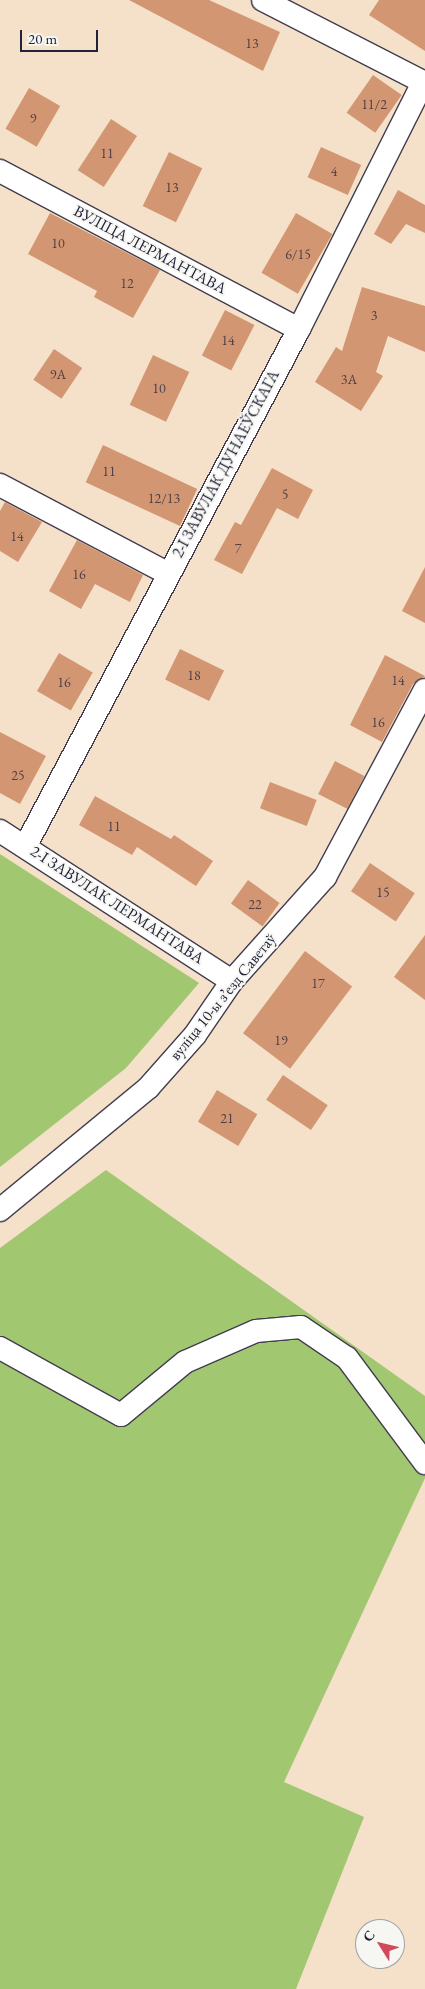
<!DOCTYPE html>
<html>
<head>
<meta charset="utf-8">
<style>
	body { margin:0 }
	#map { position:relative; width:425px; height:1989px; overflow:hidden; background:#f5e0c9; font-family:"EB Garamond",serif }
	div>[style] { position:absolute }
	.green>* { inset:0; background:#a1c771 }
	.building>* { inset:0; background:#d29772; transform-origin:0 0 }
	.roads { filter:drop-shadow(1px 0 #423e50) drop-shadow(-1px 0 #423e50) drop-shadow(0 1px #423e50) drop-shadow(0 -1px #423e50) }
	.minor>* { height:22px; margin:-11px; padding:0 11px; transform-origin:11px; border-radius:11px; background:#fff }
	span { translate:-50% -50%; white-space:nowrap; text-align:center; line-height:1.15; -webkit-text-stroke:4px #f6f6f2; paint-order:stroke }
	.number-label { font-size:14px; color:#4e3f49 }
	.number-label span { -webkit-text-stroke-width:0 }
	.street-label { font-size:16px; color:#22223b }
	.north { position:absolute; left:355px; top:1919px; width:50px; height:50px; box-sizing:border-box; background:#f6f6f2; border:1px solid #a1a1a9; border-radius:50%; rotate:306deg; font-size:14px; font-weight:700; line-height:20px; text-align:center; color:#22223b }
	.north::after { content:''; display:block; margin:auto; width:18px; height:22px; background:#d1495b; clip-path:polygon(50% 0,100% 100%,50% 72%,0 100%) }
	.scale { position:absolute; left:20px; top:30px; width:78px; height:22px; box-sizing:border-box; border:2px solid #22223b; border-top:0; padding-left:6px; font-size:15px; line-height:18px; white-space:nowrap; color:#22223b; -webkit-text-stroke:4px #f6f6f2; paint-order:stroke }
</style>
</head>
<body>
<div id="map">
	<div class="green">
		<div style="clip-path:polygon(0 854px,199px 983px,126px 1068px,0 1167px)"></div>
		<div style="clip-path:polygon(106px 1170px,425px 1396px,425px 1478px,284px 1782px,364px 1817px,296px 1989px,0 1989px,0 1248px)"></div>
	</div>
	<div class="building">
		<div style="clip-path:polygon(129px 0,209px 0,280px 32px,263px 71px)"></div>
		<div style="clip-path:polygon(379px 0,425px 0,425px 51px,369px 15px)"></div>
		<div style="left:373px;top:75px;width:35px;height:46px;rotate:35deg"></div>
		<div style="left:29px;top:88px;width:36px;height:47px;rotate:30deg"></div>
		<div style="left:111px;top:119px;width:31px;height:61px;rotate:33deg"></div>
		<div style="left:321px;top:147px;width:44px;height:33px;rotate:24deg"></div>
		<div style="left:169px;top:152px;width:37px;height:60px;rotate:26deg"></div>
		<div style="clip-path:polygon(398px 190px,425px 205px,425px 233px,406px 224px,391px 244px,374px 234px)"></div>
		<div style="clip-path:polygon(50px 213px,160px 270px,133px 318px,94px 297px,97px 291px,28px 254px)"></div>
		<div style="left:296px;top:213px;width:42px;height:69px;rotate:30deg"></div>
		<div style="clip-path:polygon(362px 287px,425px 306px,425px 352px,388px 336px,376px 372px,383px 376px,361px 411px,315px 382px,336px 347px,342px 351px)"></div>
		<div style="left:225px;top:310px;width:33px;height:51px;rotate:27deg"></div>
		<div style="left:54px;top:349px;width:34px;height:37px;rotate:34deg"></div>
		<div style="left:153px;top:355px;width:40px;height:55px;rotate:25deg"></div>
		<div style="left:103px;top:445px;width:104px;height:41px;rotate:25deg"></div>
		<div style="clip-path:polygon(272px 468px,313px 490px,298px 519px,277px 508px,242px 574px,214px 560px,235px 522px,241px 525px)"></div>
		<div style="clip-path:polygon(5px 502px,42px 522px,18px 562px,0 551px,0 511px)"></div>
		<div style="clip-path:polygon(77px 540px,143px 575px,130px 602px,95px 584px,81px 609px,49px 591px)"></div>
		<div style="clip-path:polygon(425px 567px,425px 623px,402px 611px)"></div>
		<div style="left:180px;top:649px;width:49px;height:34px;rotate:26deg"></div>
		<div style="left:59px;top:653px;width:39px;height:44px;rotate:30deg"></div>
		<div style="clip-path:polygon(385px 655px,425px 676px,413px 684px,382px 742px,350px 725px)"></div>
		<div style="clip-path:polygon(0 732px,46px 756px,20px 804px,0 793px)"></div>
		<div style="left:335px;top:761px;width:33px;height:37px;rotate:27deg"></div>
		<div style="left:270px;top:782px;width:50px;height:28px;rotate:21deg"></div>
		<div style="clip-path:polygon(95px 796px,171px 839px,174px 835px,213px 861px,196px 886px,137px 847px,132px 855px,79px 825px)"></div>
		<div style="left:370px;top:863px;width:54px;height:34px;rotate:34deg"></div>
		<div style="left:248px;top:880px;width:39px;height:29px;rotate:36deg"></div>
		<div style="clip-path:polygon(425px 935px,425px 1000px,394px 977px)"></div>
		<div style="left:305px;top:951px;width:59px;height:103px;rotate:37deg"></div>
		<div style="left:283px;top:1075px;width:54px;height:30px;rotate:34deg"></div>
		<div style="left:217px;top:1090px;width:47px;height:37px;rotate:31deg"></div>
	</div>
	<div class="roads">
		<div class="minor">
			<div style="left:263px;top:0;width:182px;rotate:27.1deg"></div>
			<div style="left:0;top:171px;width:338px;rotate:27.9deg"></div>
			<div style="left:0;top:485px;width:189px;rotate:27.8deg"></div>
			<div style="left:0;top:831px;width:276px;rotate:32.9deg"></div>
			<div style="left:26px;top:845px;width:584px;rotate:-62.12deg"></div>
			<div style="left:299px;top:329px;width:276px;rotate:-63.3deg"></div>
			<div style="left:0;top:1210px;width:192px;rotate:-39.5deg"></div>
			<div style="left:148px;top:1088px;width:71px;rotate:-48.4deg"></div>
			<div style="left:195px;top:1035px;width:65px;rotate:-55.6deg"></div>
			<div style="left:232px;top:981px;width:140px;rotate:-48.2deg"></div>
			<div style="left:325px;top:877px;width:212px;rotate:-61.9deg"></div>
			<div style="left:0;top:1348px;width:138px;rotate:29deg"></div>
			<div style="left:121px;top:1415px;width:83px;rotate:-39.6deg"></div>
			<div style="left:185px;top:1362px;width:77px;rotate:-23.6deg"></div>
			<div style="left:256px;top:1331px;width:45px;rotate:-5.1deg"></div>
			<div style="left:301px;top:1327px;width:55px;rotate:34deg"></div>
			<div style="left:347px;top:1358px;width:131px;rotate:53.4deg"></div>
		</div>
	</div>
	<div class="number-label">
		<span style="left:252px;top:43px">13</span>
		<span style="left:374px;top:104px">11/2</span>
		<span style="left:33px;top:118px">9</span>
		<span style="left:107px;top:153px">11</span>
		<span style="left:334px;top:171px">4</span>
		<span style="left:172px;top:187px">13</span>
		<span style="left:58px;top:243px">10</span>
		<span style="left:298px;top:254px">6/15</span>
		<span style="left:127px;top:283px">12</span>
		<span style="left:374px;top:315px">3</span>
		<span style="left:228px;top:340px">14</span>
		<span style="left:58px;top:374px">9А</span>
		<span style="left:349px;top:379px">3А</span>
		<span style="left:159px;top:388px">10</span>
		<span style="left:109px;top:471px">11</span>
		<span style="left:285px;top:494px">5</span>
		<span style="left:164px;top:498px">12/13</span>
		<span style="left:17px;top:536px">14</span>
		<span style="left:238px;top:548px">7</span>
		<span style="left:79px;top:574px">16</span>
		<span style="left:194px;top:675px">18</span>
		<span style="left:398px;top:680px">14</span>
		<span style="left:64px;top:682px">16</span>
		<span style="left:378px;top:722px">16</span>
		<span style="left:18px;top:775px">25</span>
		<span style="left:114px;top:826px">11</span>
		<span style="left:383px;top:892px">15</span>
		<span style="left:255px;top:904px">22</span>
		<span style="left:318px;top:983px">17</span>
		<span style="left:281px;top:1040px">19</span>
		<span style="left:227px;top:1118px">21</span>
	</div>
	<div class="street-label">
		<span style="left:150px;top:250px;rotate:28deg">ВУЛІЦА ЛЕРМАНТАВА</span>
		<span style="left:226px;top:464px;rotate:-62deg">2-І ЗАВУЛАК ДУНАЕЎСКАГА</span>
		<span style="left:117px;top:905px;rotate:33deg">2-І ЗАВУЛАК ЛЕРМАНТАВА</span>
		<span style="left:223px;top:997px;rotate:-51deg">вуліца 10-ы зʼезд Саветаў</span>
	</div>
	<div class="north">С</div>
	<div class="scale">20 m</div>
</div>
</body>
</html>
